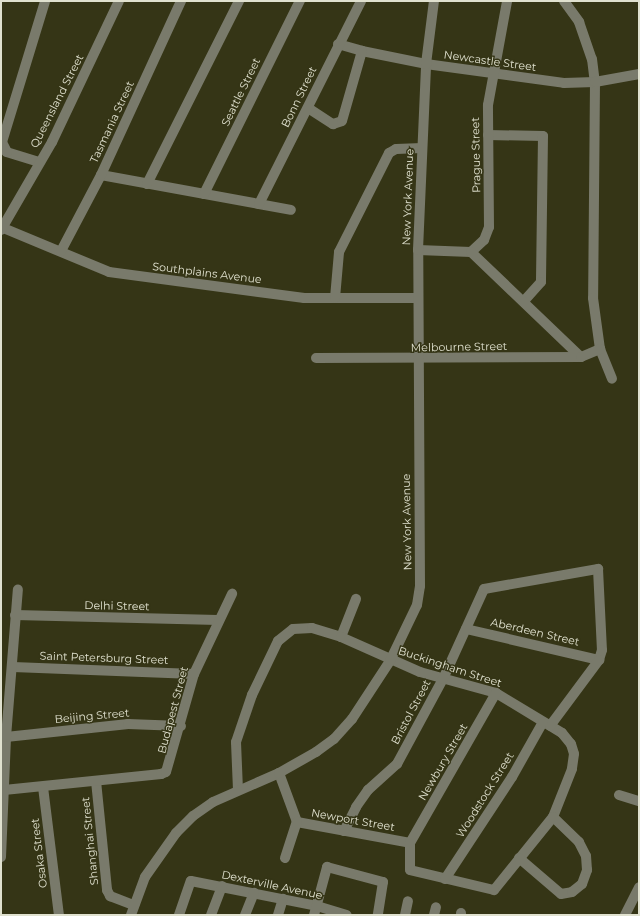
<!DOCTYPE html>
<html>
<head>
<meta charset="utf-8">
<style>
	body { margin:0 }
	#map { position:relative; width:640px; height:916px; overflow:hidden; background:#353516; font-family:Montserrat,sans-serif }
	div>[style] { position:absolute }
	.minor>* { height:10px; margin:-5px; padding:0 5px; transform-origin:5px; border-radius:5px; background:#797a6b }
	span { translate:-50% -50%; white-space:nowrap; text-align:center; line-height:1.15; -webkit-text-stroke:3px #353516; paint-order:stroke }
	.street-label { font-size:11px; color:#e0e1cf }
	.frame { position:absolute; inset:0; border:2px solid #e0e1cf; pointer-events:none }
</style>
</head>
<body>
<div id="map">
	<div class="minor">
		<div style="left:564px;top:1px;width:26px;rotate:54deg"></div>
		<div style="left:579px;top:22px;width:39px;rotate:71deg"></div>
		<div style="left:592px;top:59px;width:23px;rotate:83deg"></div>
		<div style="left:595px;top:82px;width:216px;rotate:90.5deg"></div>
		<div style="left:593px;top:298px;width:51px;rotate:82.2deg"></div>
		<div style="left:600px;top:349px;width:32px;rotate:68deg"></div>
		<div style="left:338px;top:44px;width:25px;rotate:16deg"></div>
		<div style="left:362px;top:51px;width:65px;rotate:11.5deg"></div>
		<div style="left:426px;top:64px;width:139px;rotate:7.8deg"></div>
		<div style="left:564px;top:83px;width:31px;rotate:-2deg"></div>
		<div style="left:595px;top:82px;width:45px;rotate:-10.3deg"></div>
		<div style="left:308px;top:108px;width:30px;rotate:33deg"></div>
		<div style="left:333px;top:124px;width:9px;rotate:-18deg"></div>
		<div style="left:342px;top:121px;width:73px;rotate:-74.1deg"></div>
		<div style="left:488px;top:135px;width:55px;rotate:1deg"></div>
		<div style="left:543px;top:136px;width:146px;rotate:90.8deg"></div>
		<div style="left:541px;top:282px;width:25px;rotate:132deg"></div>
		<div style="left:39px;top:162px;width:34px;rotate:-163deg"></div>
		<div style="left:7px;top:152px;width:11px;rotate:-117deg"></div>
		<div style="left:2px;top:142px;width:147px;rotate:-73deg"></div>
		<div style="left:101px;top:175px;width:193px;rotate:10.4deg"></div>
		<div style="left:147px;top:184px;width:205px;rotate:-63.3deg"></div>
		<div style="left:204px;top:194px;width:216px;rotate:-63.6deg"></div>
		<div style="left:259px;top:204px;width:227px;rotate:-63.3deg"></div>
		<div style="left:1px;top:227px;width:117px;rotate:22.6deg"></div>
		<div style="left:109px;top:272px;width:197px;rotate:7.6deg"></div>
		<div style="left:304px;top:298px;width:114px"></div>
		<div style="left:1px;top:230px;width:102px;rotate:-59.9deg"></div>
		<div style="left:52px;top:142px;width:156px;rotate:-64.6deg"></div>
		<div style="left:418px;top:250px;width:53px;rotate:2.2deg"></div>
		<div style="left:471px;top:252px;width:18px;rotate:-43deg"></div>
		<div style="left:484px;top:240px;width:14px;rotate:-69deg"></div>
		<div style="left:489px;top:227px;width:122px;rotate:-90.5deg"></div>
		<div style="left:488px;top:105px;width:106px;rotate:-79.6deg"></div>
		<div style="left:61px;top:251px;width:86px;rotate:-62.2deg"></div>
		<div style="left:101px;top:175px;width:192px;rotate:-65.3deg"></div>
		<div style="left:471px;top:252px;width:152px;rotate:43.7deg"></div>
		<div style="left:335px;top:298px;width:46px;rotate:-85deg"></div>
		<div style="left:339px;top:252px;width:111px;rotate:-63.2deg"></div>
		<div style="left:389px;top:153px;width:8px;rotate:-30deg"></div>
		<div style="left:396px;top:149px;width:26px;rotate:-2deg"></div>
		<div style="left:316px;top:358px;width:265px;rotate:-0.2deg"></div>
		<div style="left:581px;top:357px;width:21px;rotate:-23deg"></div>
		<div style="left:15px;top:615px;width:203px;rotate:1.4deg"></div>
		<div style="left:466px;top:629px;width:137px;rotate:13.1deg"></div>
		<div style="left:341px;top:637px;width:41px;rotate:-68.5deg"></div>
		<div style="left:13px;top:667px;width:181px;rotate:2.2deg"></div>
		<div style="left:6px;top:737px;width:123px;rotate:-6.1deg"></div>
		<div style="left:128px;top:724px;width:53px;rotate:2.2deg"></div>
		<div style="left:279px;top:773px;width:52px;rotate:69.8deg"></div>
		<div style="left:297px;top:822px;width:115px;rotate:10.5deg"></div>
		<div style="left:96px;top:781px;width:110px;rotate:84.2deg"></div>
		<div style="left:107px;top:890px;width:7px;rotate:63deg"></div>
		<div style="left:110px;top:896px;width:26px;rotate:21deg"></div>
		<div style="left:43px;top:787px;width:129px;rotate:82.9deg"></div>
		<div style="left:4px;top:790px;width:158px;rotate:-5.8deg"></div>
		<div style="left:161px;top:774px;width:5px;rotate:-22deg"></div>
		<div style="left:166px;top:772px;width:102px;rotate:-74.1deg"></div>
		<div style="left:194px;top:674px;width:89px;rotate:-64.6deg"></div>
		<div style="left:238px;top:790px;width:48px;rotate:-92.4deg"></div>
		<div style="left:236px;top:742px;width:50px;rotate:-71.2deg"></div>
		<div style="left:252px;top:695px;width:60px;rotate:-64.3deg"></div>
		<div style="left:278px;top:641px;width:19px;rotate:-39deg"></div>
		<div style="left:293px;top:629px;width:19px;rotate:-3deg"></div>
		<div style="left:312px;top:628px;width:30px;rotate:17deg"></div>
		<div style="left:341px;top:637px;width:86px;rotate:23.9deg"></div>
		<div style="left:420px;top:672px;width:79px;rotate:15.4deg"></div>
		<div style="left:496px;top:693px;width:77px;rotate:31.2deg"></div>
		<div style="left:562px;top:733px;width:14px;rotate:51deg"></div>
		<div style="left:571px;top:744px;width:10px;rotate:73deg"></div>
		<div style="left:574px;top:754px;width:15px;rotate:98deg"></div>
		<div style="left:572px;top:769px;width:52px;rotate:111.6deg"></div>
		<div style="left:553px;top:817px;width:94px;rotate:128.9deg"></div>
		<div style="left:494px;top:890px;width:86px;rotate:-166.6deg"></div>
		<div style="left:410px;top:870px;width:27px;rotate:-90deg"></div>
		<div style="left:619px;top:795px;width:21px;rotate:17deg"></div>
		<div style="left:344px;top:831px;width:27px;rotate:-63deg"></div>
		<div style="left:356px;top:807px;width:21px;rotate:-55deg"></div>
		<div style="left:368px;top:790px;width:39px;rotate:-42deg"></div>
		<div style="left:397px;top:764px;width:97px;rotate:-61.6deg"></div>
		<div style="left:443px;top:679px;width:99px;rotate:-65.5deg"></div>
		<div style="left:484px;top:589px;width:116px;rotate:-10deg"></div>
		<div style="left:598px;top:569px;width:81px;rotate:87.2deg"></div>
		<div style="left:602px;top:650px;width:10px;rotate:107deg"></div>
		<div style="left:599px;top:660px;width:82px;rotate:126.6deg"></div>
		<div style="left:410px;top:843px;width:173px;rotate:-60.2deg"></div>
		<div style="left:1px;top:857px;width:120px;rotate:-87.6deg"></div>
		<div style="left:6px;top:737px;width:148px;rotate:-85.4deg"></div>
		<div style="left:285px;top:858px;width:38px;rotate:-72deg"></div>
		<div style="left:519px;top:858px;width:55px;rotate:40.6deg"></div>
		<div style="left:561px;top:894px;width:11px;rotate:-10deg"></div>
		<div style="left:572px;top:892px;width:13px;rotate:-39deg"></div>
		<div style="left:582px;top:884px;width:15px;rotate:-70deg"></div>
		<div style="left:587px;top:870px;width:14px;rotate:-94deg"></div>
		<div style="left:586px;top:856px;width:16px;rotate:-117deg"></div>
		<div style="left:579px;top:842px;width:36px;rotate:-136deg"></div>
		<div style="left:445px;top:879px;width:122px;rotate:-56.7deg"></div>
		<div style="left:512px;top:777px;width:63px;rotate:-60.6deg"></div>
		<div style="left:131px;top:915px;width:40px;rotate:-69.8deg"></div>
		<div style="left:145px;top:877px;width:54px;rotate:-54.8deg"></div>
		<div style="left:176px;top:833px;width:24px;rotate:-45deg"></div>
		<div style="left:193px;top:816px;width:24px;rotate:-35deg"></div>
		<div style="left:213px;top:802px;width:72px;rotate:-23.7deg"></div>
		<div style="left:279px;top:773px;width:43px;rotate:-29.6deg"></div>
		<div style="left:316px;top:752px;width:22px;rotate:-36deg"></div>
		<div style="left:334px;top:739px;width:27px;rotate:-48deg"></div>
		<div style="left:352px;top:719px;width:69px;rotate:-56.8deg"></div>
		<div style="left:390px;top:661px;width:62px;rotate:-64.3deg"></div>
		<div style="left:417px;top:605px;width:19px;rotate:-81deg"></div>
		<div style="left:420px;top:586px;width:336px;rotate:-90.3deg"></div>
		<div style="left:418px;top:250px;width:186px;rotate:-87.5deg"></div>
		<div style="left:426px;top:64px;width:64px;rotate:-82.8deg"></div>
		<div style="left:179px;top:915px;width:36px;rotate:-71deg"></div>
		<div style="left:191px;top:881px;width:128px;rotate:11.2deg"></div>
		<div style="left:317px;top:906px;width:31px;rotate:17deg"></div>
		<div style="left:211px;top:915px;width:31px;rotate:-69deg"></div>
		<div style="left:245px;top:915px;width:24px;rotate:-68deg"></div>
		<div style="left:278px;top:915px;width:17px;rotate:-73deg"></div>
		<div style="left:314px;top:915px;width:50px;rotate:-74.8deg"></div>
		<div style="left:327px;top:867px;width:58px;rotate:15deg"></div>
		<div style="left:383px;top:882px;width:33px;rotate:99deg"></div>
		<div style="left:405px;top:915px;width:14px;rotate:-78deg"></div>
		<div style="left:434px;top:915px;width:8px;rotate:-76deg"></div>
		<div style="left:461px;top:915px;width:2px;rotate:-90deg"></div>
		<div style="left:625px;top:915px;width:31px;rotate:-63deg"></div>
	</div>
	<div class="street-label">
		<span style="left:490px;top:61px;rotate:8deg">Newcastle Street</span>
		<span style="left:241px;top:92px;rotate:-64deg">Seattle Street</span>
		<span style="left:299px;top:97px;rotate:-64deg">Bonn Street</span>
		<span style="left:57px;top:101px;rotate:-63deg">Queensland Street</span>
		<span style="left:112px;top:122px;rotate:-65deg">Tasmania Street</span>
		<span style="left:476px;top:155px;rotate:-91deg">Prague Street</span>
		<span style="left:408px;top:197px;rotate:-88deg">New York Avenue</span>
		<span style="left:207px;top:273px;rotate:7deg">Southplains Avenue</span>
		<span style="left:459px;top:347px;rotate:-1deg">Melbourne Street</span>
		<span style="left:407px;top:522px;rotate:-91deg">New York Avenue</span>
		<span style="left:117px;top:606px;rotate:1deg">Delhi Street</span>
		<span style="left:535px;top:632px;rotate:13deg">Aberdeen Street</span>
		<span style="left:104px;top:658px;rotate:2deg">Saint Petersburg Street</span>
		<span style="left:450px;top:667px;rotate:18deg">Buckingham Street</span>
		<span style="left:173px;top:710px;rotate:-75deg">Budapest Street</span>
		<span style="left:411px;top:712px;rotate:-62deg">Bristol Street</span>
		<span style="left:92px;top:716px;rotate:-5deg">Beijing Street</span>
		<span style="left:443px;top:762px;rotate:-60deg">Newbury Street</span>
		<span style="left:485px;top:795px;rotate:-58deg">Woodstock Street</span>
		<span style="left:353px;top:820px;rotate:10deg">Newport Street</span>
		<span style="left:90px;top:841px;rotate:-96deg">Shanghai Street</span>
		<span style="left:39px;top:853px;rotate:-97deg">Osaka Street</span>
		<span style="left:272px;top:885px;rotate:12deg">Dexterville Avenue</span>
	</div>
	<div class="frame"></div>
</div>
</body>
</html>
